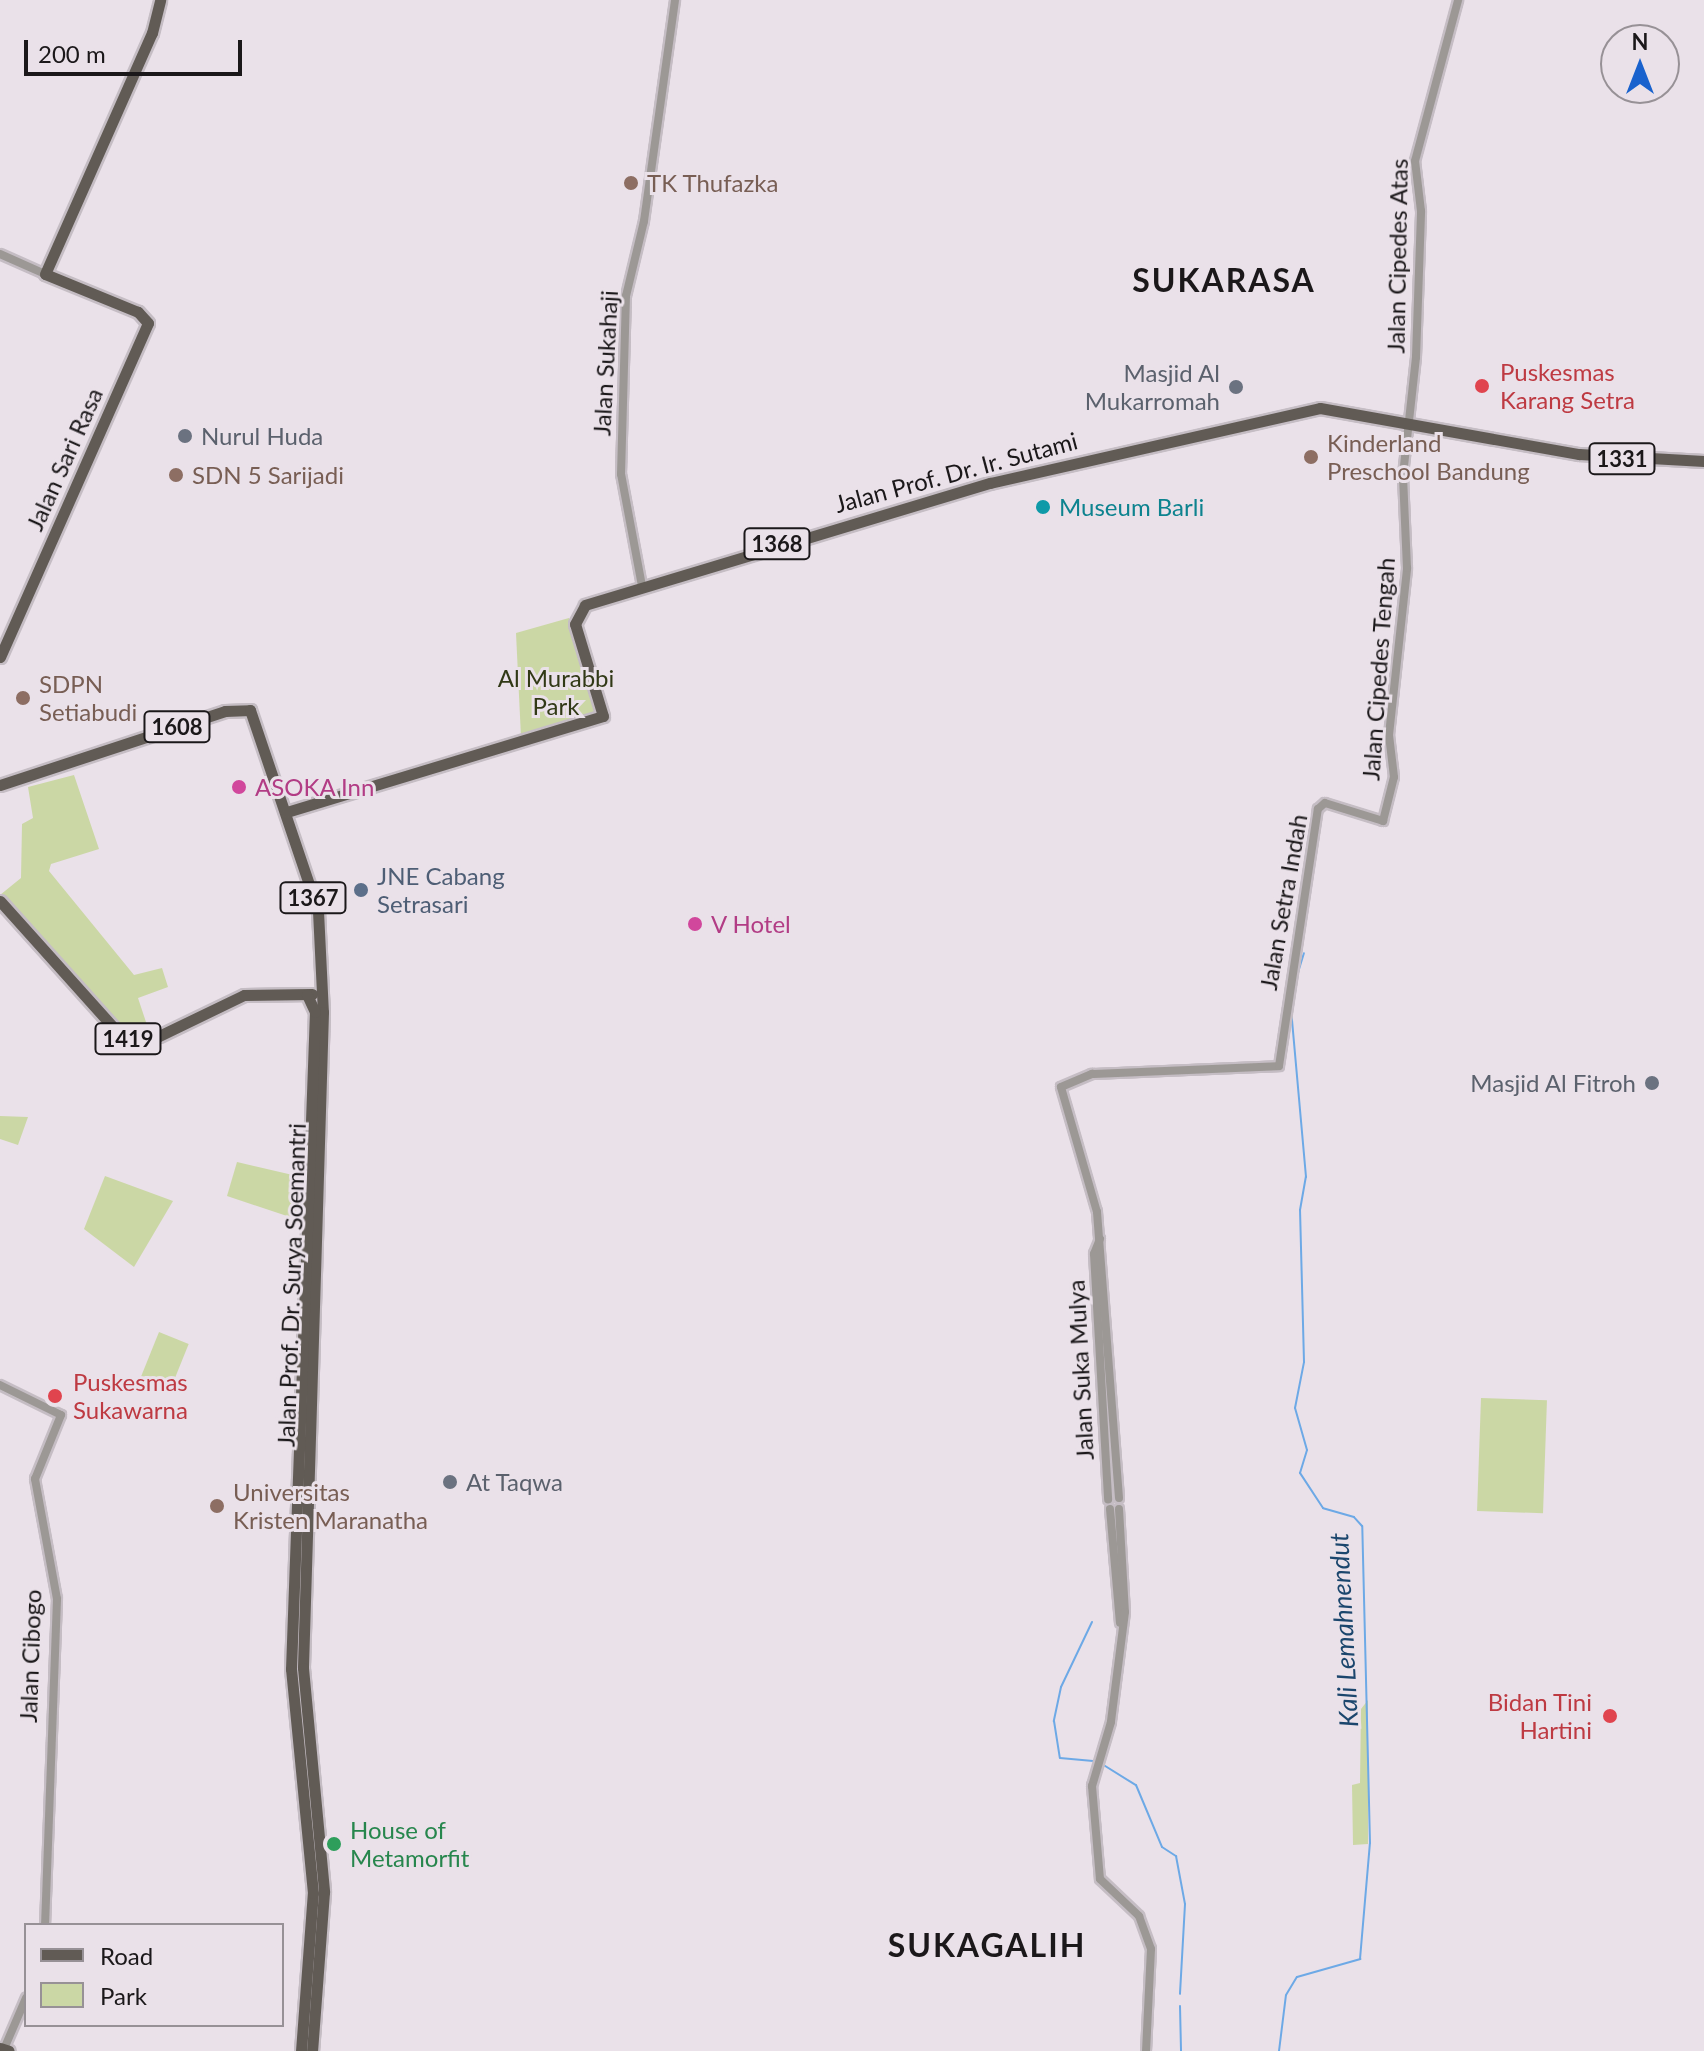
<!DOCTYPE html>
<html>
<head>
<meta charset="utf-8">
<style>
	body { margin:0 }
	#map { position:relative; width:1704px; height:2051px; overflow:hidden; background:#eae1e9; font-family:Lato,sans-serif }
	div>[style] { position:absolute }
	.green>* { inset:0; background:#cbd7a5; transform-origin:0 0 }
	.stream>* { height:2px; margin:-1px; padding:0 1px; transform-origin:1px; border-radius:1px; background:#6da9e6 }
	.roads { filter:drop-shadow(2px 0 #c5bdc4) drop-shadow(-2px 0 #c5bdc4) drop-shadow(0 2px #c5bdc4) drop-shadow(0 -2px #c5bdc4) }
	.minor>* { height:8px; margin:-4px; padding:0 4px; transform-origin:4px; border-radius:4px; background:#9c9895 }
	.major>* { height:11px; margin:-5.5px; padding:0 5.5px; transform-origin:5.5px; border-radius:5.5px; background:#615b55 }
	.dots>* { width:22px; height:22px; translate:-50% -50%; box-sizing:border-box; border:4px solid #eae1e9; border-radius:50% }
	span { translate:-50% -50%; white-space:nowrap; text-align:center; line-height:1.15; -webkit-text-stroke:6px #eae1e9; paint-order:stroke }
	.shield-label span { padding:2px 6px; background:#eae1e9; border:2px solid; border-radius:6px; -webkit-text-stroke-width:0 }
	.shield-label { font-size:22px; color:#1b181a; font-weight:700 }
	.education-label { font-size:24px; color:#785e54 }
	.left { translate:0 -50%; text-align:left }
	.street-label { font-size:24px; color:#1b181a }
	.health-label { font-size:24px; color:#be3a42 }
	.right { translate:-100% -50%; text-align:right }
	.worship-label { font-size:24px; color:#5b616d }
	.culture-label { font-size:24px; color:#0d838f }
	.park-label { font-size:24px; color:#313916 }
	.hotel-label { font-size:24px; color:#b23c85 }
	.service-label { font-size:24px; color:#4e5e75 }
	.leisure-label { font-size:24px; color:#27864d }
	.water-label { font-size:26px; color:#1b466d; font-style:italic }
	.district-label { font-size:32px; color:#1b181a; font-weight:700; letter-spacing:2px }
	.legend { position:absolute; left:24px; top:1923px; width:260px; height:104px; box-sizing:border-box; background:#eae1e9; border:2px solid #979196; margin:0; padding:10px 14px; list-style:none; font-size:24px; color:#1b181a }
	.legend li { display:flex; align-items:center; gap:16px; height:40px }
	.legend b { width:40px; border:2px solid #979196 }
	.north { position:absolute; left:1600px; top:24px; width:80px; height:80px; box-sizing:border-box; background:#eae1e9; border:2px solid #979196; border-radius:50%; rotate:0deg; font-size:22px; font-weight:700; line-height:32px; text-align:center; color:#1b181a }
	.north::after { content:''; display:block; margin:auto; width:28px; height:36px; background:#1962cd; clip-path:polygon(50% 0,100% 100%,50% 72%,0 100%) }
	.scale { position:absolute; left:24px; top:40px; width:218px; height:36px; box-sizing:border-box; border:4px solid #1b181a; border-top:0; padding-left:10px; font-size:24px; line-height:28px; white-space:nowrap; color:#1b181a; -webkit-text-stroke:6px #eae1e9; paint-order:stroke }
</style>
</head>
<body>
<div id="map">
	<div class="green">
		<div style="clip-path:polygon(569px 618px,597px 714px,521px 737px,516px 633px)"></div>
		<div style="clip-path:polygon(74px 775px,99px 849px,51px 864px,49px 871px,134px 975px,162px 968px,168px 987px,138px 998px,147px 1025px,135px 1032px,116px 1022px,0 895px,21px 878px,22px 824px,33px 818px,28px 787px)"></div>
		<div style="clip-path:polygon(0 1116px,28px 1117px,18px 1145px,0 1139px)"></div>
		<div style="clip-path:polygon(237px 1162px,297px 1176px,296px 1219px,227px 1196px)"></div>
		<div style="clip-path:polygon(105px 1176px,173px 1201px,134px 1267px,84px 1229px)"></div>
		<div style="left:159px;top:1332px;width:32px;height:53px;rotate:22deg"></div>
		<div style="left:1481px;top:1398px;width:66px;height:113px;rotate:2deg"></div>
		<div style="clip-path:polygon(1368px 1700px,1368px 1844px,1353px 1845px,1352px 1785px,1360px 1783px,1361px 1709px)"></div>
	</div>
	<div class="stream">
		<div style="left:1296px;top:979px;width:27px;rotate:-73deg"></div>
		<div style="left:1092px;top:1622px;width:72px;rotate:115.5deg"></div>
		<div style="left:1061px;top:1687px;width:35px;rotate:102deg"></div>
		<div style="left:1054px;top:1721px;width:37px;rotate:81deg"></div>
		<div style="left:1060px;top:1758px;width:36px;rotate:5deg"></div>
		<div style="left:1102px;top:1764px;width:40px;rotate:32deg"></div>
		<div style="left:1136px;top:1785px;width:67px;rotate:67.2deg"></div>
		<div style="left:1162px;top:1847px;width:17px;rotate:33deg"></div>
		<div style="left:1176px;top:1856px;width:49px;rotate:79.4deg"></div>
		<div style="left:1185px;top:1904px;width:90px;rotate:93.2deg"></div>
		<div style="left:1180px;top:2006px;width:45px;rotate:88.7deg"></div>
		<div style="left:1279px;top:2051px;width:56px;rotate:-82.9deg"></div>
		<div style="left:1286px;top:1995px;width:21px;rotate:-59deg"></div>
		<div style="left:1297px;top:1977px;width:66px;rotate:-15.9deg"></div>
		<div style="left:1360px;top:1959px;width:116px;rotate:-85.1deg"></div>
		<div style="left:1370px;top:1843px;width:317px;rotate:-91.4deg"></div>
		<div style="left:1362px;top:1526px;width:12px;rotate:-132deg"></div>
		<div style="left:1354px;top:1517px;width:32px;rotate:-164deg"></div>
		<div style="left:1323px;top:1508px;width:42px;rotate:-123.3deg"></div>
		<div style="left:1300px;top:1473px;width:24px;rotate:-73deg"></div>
		<div style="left:1307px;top:1450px;width:44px;rotate:-105.9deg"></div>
		<div style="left:1295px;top:1408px;width:47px;rotate:-78.9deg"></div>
		<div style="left:1304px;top:1362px;width:152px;rotate:-91.5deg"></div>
		<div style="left:1300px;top:1210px;width:34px;rotate:-80deg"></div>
		<div style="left:1306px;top:1177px;width:169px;rotate:-95.1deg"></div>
	</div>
	<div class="roads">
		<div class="minor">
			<div style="left:0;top:254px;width:49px;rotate:24deg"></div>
			<div style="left:642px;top:586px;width:114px;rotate:-100.6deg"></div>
			<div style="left:621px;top:474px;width:178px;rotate:-88.4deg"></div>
			<div style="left:626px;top:296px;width:77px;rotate:-76.5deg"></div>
			<div style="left:644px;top:221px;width:223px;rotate:-82deg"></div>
			<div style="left:1100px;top:1239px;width:16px;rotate:112deg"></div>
			<div style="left:1094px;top:1254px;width:246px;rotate:86.7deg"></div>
			<div style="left:0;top:1385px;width:68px;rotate:26.2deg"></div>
			<div style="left:61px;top:1415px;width:69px;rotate:112.1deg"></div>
			<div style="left:35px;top:1479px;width:122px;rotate:79.6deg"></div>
			<div style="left:57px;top:1599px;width:326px;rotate:92.1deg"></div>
			<div style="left:1119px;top:1498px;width:287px;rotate:-94.4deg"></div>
			<div style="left:1097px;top:1212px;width:130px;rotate:-106.1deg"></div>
			<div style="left:1061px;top:1087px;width:34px;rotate:-23deg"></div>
			<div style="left:1092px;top:1074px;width:187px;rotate:-2.4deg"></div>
			<div style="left:1279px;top:1066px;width:260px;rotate:-81.4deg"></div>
			<div style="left:1318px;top:809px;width:9px;rotate:-41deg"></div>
			<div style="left:1325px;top:803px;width:61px;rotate:17.2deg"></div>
			<div style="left:1383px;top:821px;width:45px;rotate:-76deg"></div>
			<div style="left:1394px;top:777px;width:42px;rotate:-96.8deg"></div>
			<div style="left:1389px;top:735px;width:168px;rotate:-83.8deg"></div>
			<div style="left:1407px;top:568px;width:93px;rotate:-92.5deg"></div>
			<div style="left:1403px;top:475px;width:119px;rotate:-83.7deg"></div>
			<div style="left:1416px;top:357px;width:146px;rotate:-88deg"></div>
			<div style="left:1421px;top:211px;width:50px;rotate:-96.8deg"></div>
			<div style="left:1415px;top:161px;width:167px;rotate:-75deg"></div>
			<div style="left:1110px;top:1509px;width:114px;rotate:85deg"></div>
			<div style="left:1119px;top:1509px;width:103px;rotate:86.7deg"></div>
			<div style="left:1125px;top:1612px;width:111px;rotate:97.3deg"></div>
			<div style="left:1111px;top:1722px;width:67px;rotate:106.5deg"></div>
			<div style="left:1092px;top:1786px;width:93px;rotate:85.1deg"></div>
			<div style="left:1100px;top:1879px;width:54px;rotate:43.5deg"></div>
			<div style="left:1139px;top:1916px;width:35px;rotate:70deg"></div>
			<div style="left:1151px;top:1949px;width:102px;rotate:92.8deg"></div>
			<div style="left:4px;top:2049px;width:56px;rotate:-66.7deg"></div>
		</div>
		<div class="major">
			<div style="left:0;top:657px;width:365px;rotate:-66.1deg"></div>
			<div style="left:148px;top:323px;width:15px;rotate:-132deg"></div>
			<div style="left:138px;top:312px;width:100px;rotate:-157.8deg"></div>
			<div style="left:45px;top:274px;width:264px;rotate:-66.1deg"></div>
			<div style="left:152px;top:33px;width:34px;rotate:-76deg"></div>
			<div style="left:0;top:785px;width:237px;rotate:-18.2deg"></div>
			<div style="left:225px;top:711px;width:25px;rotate:-2deg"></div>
			<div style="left:250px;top:710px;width:212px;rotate:71.3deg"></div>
			<div style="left:318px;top:911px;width:101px;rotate:87.2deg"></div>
			<div style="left:323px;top:1012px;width:656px;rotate:91.75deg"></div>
			<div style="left:303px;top:1668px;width:225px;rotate:84.6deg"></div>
			<div style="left:324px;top:1892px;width:159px;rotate:94.3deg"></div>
			<div style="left:287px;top:812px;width:330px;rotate:-16.9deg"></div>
			<div style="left:603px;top:716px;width:96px;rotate:-106.9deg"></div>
			<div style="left:575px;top:624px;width:21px;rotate:-62deg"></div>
			<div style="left:585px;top:605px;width:423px;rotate:-16.8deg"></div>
			<div style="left:990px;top:483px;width:338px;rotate:-12.8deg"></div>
			<div style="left:1320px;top:408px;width:263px;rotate:10.1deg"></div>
			<div style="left:1579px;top:454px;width:125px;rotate:3.2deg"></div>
			<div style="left:0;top:901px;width:183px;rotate:48.1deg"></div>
			<div style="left:122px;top:1037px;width:37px;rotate:-2deg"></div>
			<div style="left:159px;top:1036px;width:94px;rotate:-25.8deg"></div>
			<div style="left:244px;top:995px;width:68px;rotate:-0.8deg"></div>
			<div style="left:0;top:2048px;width:9px;rotate:18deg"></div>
			<div style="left:301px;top:2051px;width:158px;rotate:-85.7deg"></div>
			<div style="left:313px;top:1893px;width:225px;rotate:-95.6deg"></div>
			<div style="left:291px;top:1669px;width:657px;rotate:-87.91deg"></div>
			<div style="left:315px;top:1012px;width:19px;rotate:-115deg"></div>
		</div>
	</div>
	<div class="dots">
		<div style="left:631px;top:183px;background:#8d6e63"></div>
		<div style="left:1482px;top:386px;background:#e0444e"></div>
		<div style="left:1236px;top:387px;background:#6b7280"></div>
		<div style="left:185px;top:436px;background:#6b7280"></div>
		<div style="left:1311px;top:457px;background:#8d6e63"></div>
		<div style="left:176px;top:475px;background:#8d6e63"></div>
		<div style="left:1043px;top:507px;background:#0f9aa8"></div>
		<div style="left:23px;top:698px;background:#8d6e63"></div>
		<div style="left:239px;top:787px;background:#d1479c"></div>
		<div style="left:361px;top:890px;background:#5c6f8a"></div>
		<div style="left:695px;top:924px;background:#d1479c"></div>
		<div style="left:1652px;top:1083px;background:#6b7280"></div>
		<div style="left:55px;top:1396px;background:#e0444e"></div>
		<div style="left:450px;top:1482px;background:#6b7280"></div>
		<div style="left:217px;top:1506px;background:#8d6e63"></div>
		<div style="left:1610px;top:1716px;background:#e0444e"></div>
		<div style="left:334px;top:1844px;background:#2e9e5b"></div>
	</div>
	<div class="shield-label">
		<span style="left:1622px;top:459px">1331</span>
		<span style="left:777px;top:544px">1368</span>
		<span style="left:177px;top:727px">1608</span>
		<span style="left:313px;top:898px">1367</span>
		<span style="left:128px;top:1039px">1419</span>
	</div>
	<div class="education-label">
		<span class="left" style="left:647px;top:183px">TK Thufazka</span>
		<span class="left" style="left:1327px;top:457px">Kinderland<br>Preschool Bandung</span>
		<span class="left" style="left:192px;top:475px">SDN 5 Sarijadi</span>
		<span class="left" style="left:39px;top:698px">SDPN<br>Setiabudi</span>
		<span class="left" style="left:233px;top:1506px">Universitas<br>Kristen Maranatha</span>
	</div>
	<div class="street-label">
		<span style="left:1397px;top:256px;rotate:-89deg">Jalan Cipedes Atas</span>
		<span style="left:605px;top:363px;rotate:-87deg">Jalan Sukahaji</span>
		<span style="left:64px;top:459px;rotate:-66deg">Jalan Sari Rasa</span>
		<span style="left:956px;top:472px;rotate:-15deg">Jalan Prof. Dr. Ir. Sutami</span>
		<span style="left:1378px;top:669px;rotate:-86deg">Jalan Cipedes Tengah</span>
		<span style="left:1283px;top:902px;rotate:-80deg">Jalan Setra Indah</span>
		<span style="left:291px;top:1285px;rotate:-88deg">Jalan Prof. Dr. Surya Soemantri</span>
		<span style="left:1080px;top:1370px;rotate:-93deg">Jalan Suka Mulya</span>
		<span style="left:30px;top:1656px;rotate:-88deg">Jalan Cibogo</span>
	</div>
	<div class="health-label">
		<span class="left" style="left:1500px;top:386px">Puskesmas<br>Karang Setra</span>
		<span class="left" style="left:73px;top:1396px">Puskesmas<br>Sukawarna</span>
		<span class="right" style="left:1592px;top:1716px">Bidan Tini<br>Hartini</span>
	</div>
	<div class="worship-label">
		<span class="right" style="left:1220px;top:387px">Masjid Al<br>Mukarromah</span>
		<span class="left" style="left:201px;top:436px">Nurul Huda</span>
		<span class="right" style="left:1636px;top:1083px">Masjid Al Fitroh</span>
		<span class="left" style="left:466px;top:1482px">At Taqwa</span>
	</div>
	<div class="culture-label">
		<span class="left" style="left:1059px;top:507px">Museum Barli</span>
	</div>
	<div class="park-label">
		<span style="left:556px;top:692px">Al Murabbi<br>Park</span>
	</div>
	<div class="hotel-label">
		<span class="left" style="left:255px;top:787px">ASOKA Inn</span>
		<span class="left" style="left:711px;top:924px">V Hotel</span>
	</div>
	<div class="service-label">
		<span class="left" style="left:377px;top:890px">JNE Cabang<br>Setrasari</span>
	</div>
	<div class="leisure-label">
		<span class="left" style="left:350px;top:1844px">House of<br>Metamorfit</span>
	</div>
	<div class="water-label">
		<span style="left:1344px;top:1630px;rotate:-93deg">Kali Lemahnendut</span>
	</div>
	<div class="district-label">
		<span style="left:1224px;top:280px">SUKARASA</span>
		<span style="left:987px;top:1945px">SUKAGALIH</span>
	</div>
	<ul class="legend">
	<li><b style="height:10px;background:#615b55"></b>Road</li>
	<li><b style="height:22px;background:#cbd7a5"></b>Park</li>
	</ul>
	<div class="north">N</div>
	<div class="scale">200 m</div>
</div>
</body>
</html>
